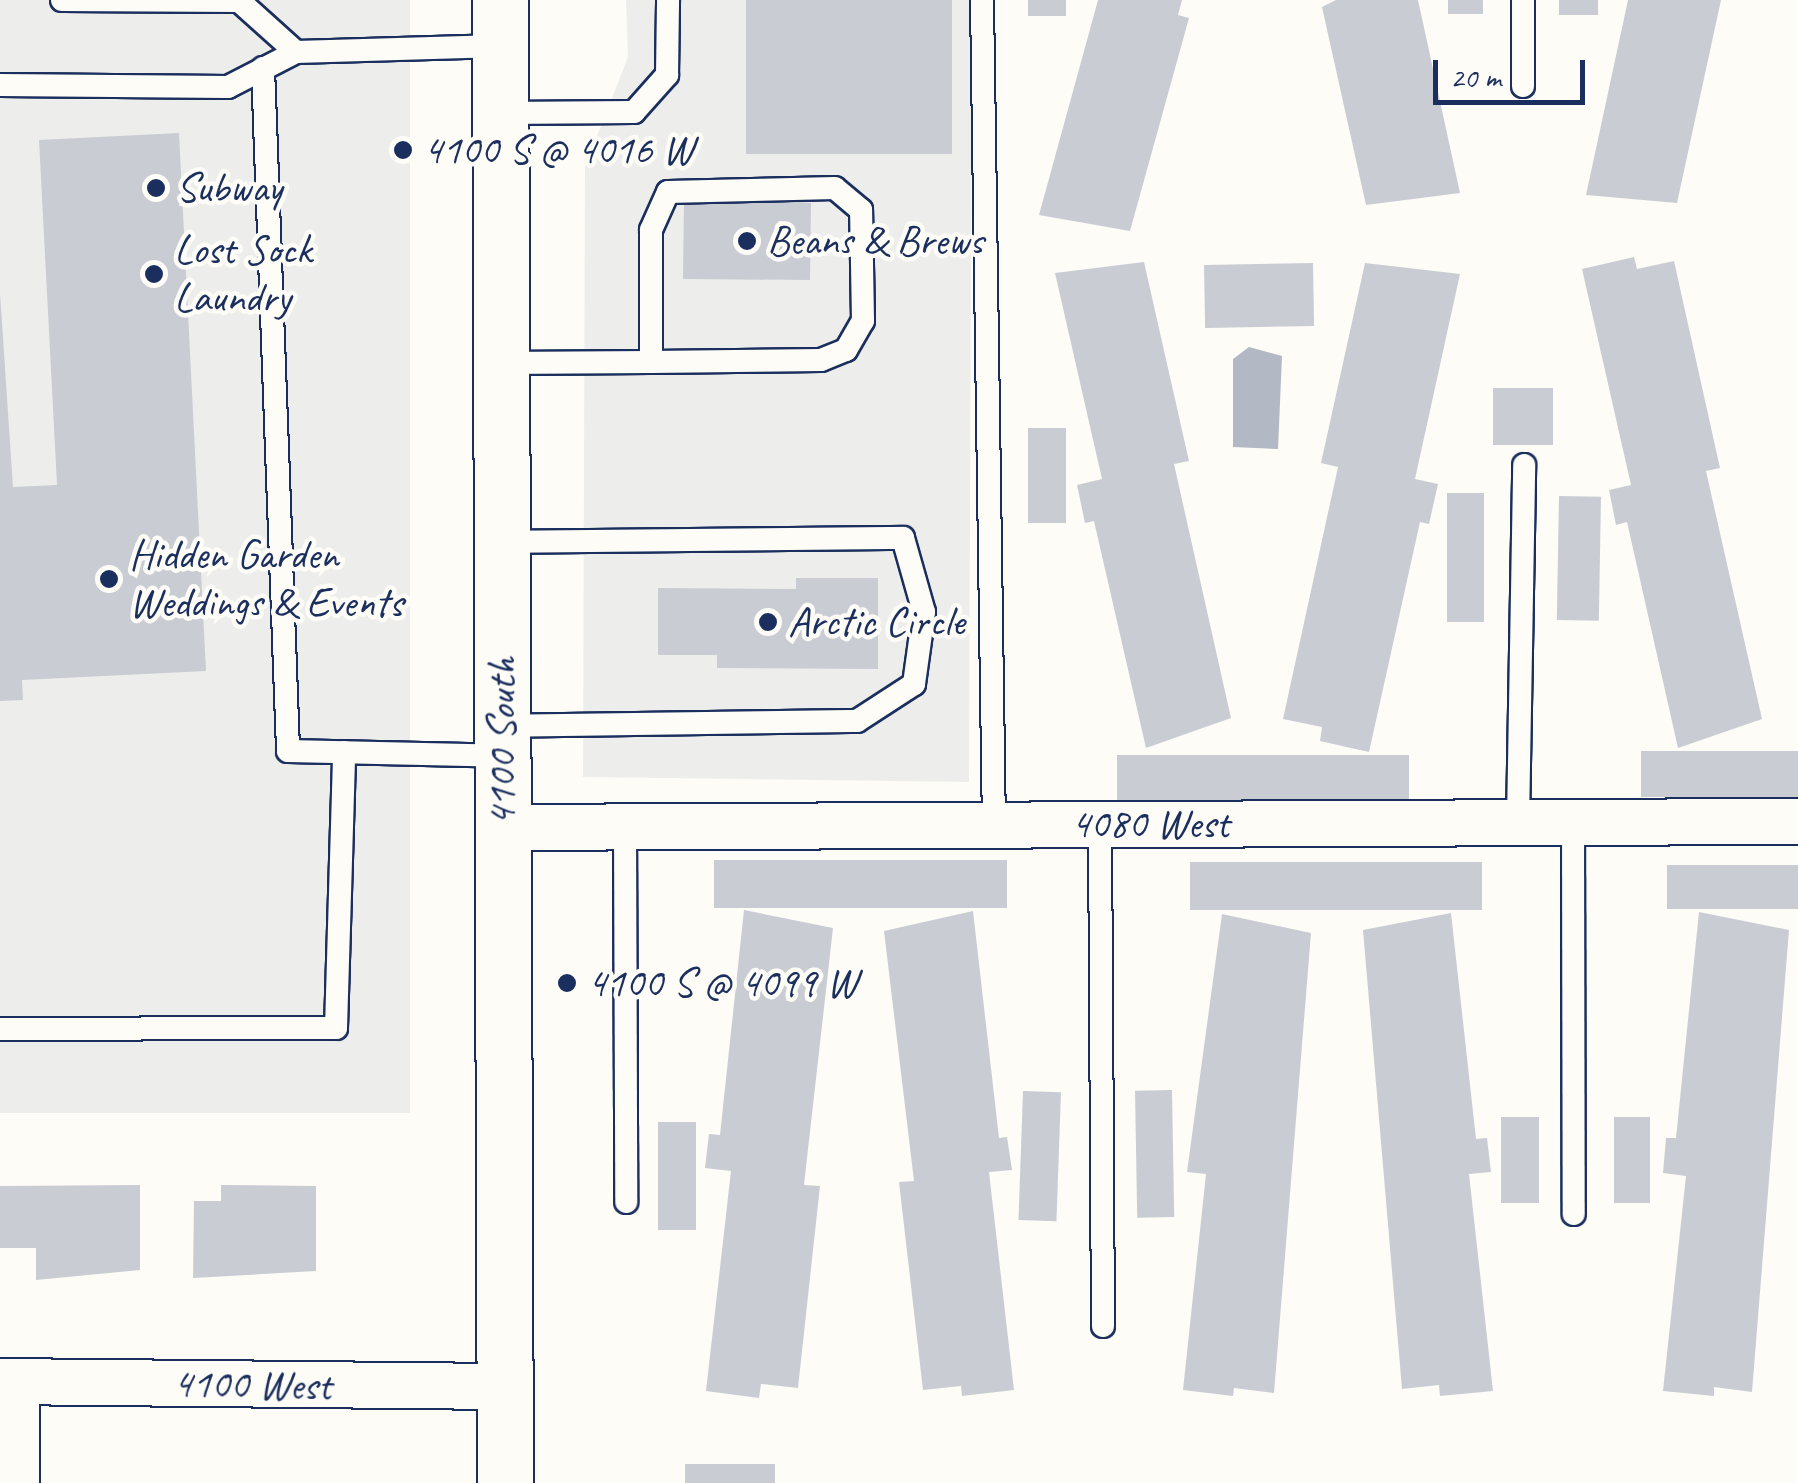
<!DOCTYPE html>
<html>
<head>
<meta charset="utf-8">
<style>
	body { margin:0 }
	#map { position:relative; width:1798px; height:1483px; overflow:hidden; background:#fdfcf7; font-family:Caveat,sans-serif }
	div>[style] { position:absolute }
	.built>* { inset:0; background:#edeeec; transform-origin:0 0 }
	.water>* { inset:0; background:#b3b8c5 }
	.building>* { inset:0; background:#c9ccd3; transform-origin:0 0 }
	.roads { filter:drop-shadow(2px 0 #1b2f5e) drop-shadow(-2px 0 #1b2f5e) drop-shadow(0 2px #1b2f5e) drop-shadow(0 -2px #1b2f5e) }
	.service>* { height:22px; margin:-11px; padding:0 11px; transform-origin:11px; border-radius:11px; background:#fdfcf7 }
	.minor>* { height:45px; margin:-22.5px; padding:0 22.5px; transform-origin:22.5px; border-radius:22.5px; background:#fdfcf7 }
	.secondary>* { height:55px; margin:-27.5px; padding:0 27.5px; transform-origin:27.5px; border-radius:27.5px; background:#fdfcf7 }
	.dots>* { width:28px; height:28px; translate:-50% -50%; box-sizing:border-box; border:5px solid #fdfcf7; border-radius:50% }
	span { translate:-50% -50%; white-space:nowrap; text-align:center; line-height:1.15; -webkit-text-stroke:9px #fdfcf7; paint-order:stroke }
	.poi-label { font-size:42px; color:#1b2f5e }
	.left { translate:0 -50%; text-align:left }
	.street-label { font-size:42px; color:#1b2f5e }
	.scale { position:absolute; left:1433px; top:60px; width:152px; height:45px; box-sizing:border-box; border:5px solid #1b2f5e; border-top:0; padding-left:12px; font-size:30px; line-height:35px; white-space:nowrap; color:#1b2f5e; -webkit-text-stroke:8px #fdfcf7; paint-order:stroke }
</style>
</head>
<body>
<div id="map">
	<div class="built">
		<div style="left:0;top:0;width:410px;height:1113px"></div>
		<div style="clip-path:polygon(626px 0,972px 0,969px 782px,583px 777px,585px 167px,628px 57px)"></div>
	</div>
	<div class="water">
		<div style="clip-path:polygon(1249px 347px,1282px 356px,1278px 449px,1233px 447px,1233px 359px)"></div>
	</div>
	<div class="building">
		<div style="left:746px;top:0;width:206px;height:154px"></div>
		<div style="left:1028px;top:0;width:38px;height:16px"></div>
		<div style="clip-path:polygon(1098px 0,1182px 0,1178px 15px,1189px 18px,1130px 231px,1039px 215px)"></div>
		<div style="clip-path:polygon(1336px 0,1418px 0,1460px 193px,1366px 205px,1322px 7px)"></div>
		<div style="left:1448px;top:0;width:35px;height:14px"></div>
		<div style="left:1559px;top:0;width:39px;height:15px"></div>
		<div style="clip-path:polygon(1628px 0,1721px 0,1677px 203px,1586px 195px)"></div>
		<div style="clip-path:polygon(179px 133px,206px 671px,22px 680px,23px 700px,0 701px,0 293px,13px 487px,57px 485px,39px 140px)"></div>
		<div style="clip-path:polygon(731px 197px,811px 203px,810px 280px,683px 279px,684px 201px)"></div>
		<div style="clip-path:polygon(1634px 257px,1637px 269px,1674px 261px,1720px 468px,1706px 471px,1762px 719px,1678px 748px,1627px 522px,1616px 525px,1609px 490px,1631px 485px,1582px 269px)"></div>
		<div style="clip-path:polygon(1144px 262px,1189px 461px,1174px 464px,1231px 718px,1146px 748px,1094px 521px,1085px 523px,1077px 485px,1102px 479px,1055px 273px)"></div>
		<div style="left:1313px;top:263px;width:63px;height:109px;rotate:89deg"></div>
		<div style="clip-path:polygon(1365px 263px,1460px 274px,1415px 479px,1438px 484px,1429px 524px,1420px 522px,1369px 752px,1320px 741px,1322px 727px,1283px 719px,1338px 467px,1321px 463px)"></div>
		<div style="left:1493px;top:388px;width:60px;height:57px"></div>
		<div style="left:1028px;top:428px;width:38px;height:95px"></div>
		<div style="left:1447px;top:493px;width:37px;height:129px"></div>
		<div style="left:1559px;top:496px;width:42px;height:124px;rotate:1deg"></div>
		<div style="clip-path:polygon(796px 578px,878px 578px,878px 669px,717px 668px,717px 655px,658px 655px,658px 588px,796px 589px)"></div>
		<div style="left:1798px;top:751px;width:46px;height:157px;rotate:90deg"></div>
		<div style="left:1117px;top:755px;width:292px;height:46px"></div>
		<div style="left:714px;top:860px;width:293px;height:48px"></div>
		<div style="left:1482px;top:862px;width:48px;height:292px;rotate:90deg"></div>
		<div style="left:1798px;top:865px;width:44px;height:131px;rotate:90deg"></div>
		<div style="clip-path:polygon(744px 910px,833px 928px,804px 1185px,820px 1186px,798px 1388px,761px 1384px,759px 1398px,706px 1391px,731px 1171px,705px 1168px,709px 1134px,720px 1135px)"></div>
		<div style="clip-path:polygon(973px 911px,999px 1138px,1007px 1137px,1012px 1170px,989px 1172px,1014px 1390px,962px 1396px,961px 1386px,923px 1390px,899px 1182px,914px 1181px,884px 931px)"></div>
		<div style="clip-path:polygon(1699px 912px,1789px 930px,1752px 1392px,1714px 1387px,1714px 1396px,1663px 1391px,1686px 1176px,1663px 1173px,1666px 1138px,1676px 1138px)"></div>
		<div style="clip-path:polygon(1451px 913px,1476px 1139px,1487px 1138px,1491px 1172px,1469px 1174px,1493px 1391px,1440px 1396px,1439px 1385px,1402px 1389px,1363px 930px)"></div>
		<div style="clip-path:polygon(1222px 914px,1311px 933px,1274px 1393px,1234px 1388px,1233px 1396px,1183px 1390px,1206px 1174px,1187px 1172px)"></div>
		<div style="left:1172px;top:1090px;width:127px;height:37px;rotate:89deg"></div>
		<div style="left:1023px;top:1091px;width:38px;height:129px;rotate:2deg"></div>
		<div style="left:1501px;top:1117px;width:38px;height:86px"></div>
		<div style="left:1614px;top:1117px;width:36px;height:86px"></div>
		<div style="left:658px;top:1122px;width:38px;height:108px"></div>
		<div style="clip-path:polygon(140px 1185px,140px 1270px,36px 1280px,36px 1248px,0 1248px,0 1186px)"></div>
		<div style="clip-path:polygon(221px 1185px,316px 1186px,316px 1271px,193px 1278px,194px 1201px,221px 1201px)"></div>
		<div style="left:775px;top:1464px;width:19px;height:90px;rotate:90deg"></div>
	</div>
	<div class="roads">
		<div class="service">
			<div style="left:62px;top:0;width:176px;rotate:0.3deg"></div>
			<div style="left:238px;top:0;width:78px;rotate:41.9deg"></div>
			<div style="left:982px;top:0;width:825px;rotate:89.17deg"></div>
			<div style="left:263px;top:68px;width:683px;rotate:87.9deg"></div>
			<div style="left:288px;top:751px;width:214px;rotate:1.3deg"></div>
			<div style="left:0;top:85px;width:228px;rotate:0.5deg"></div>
			<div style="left:228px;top:87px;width:76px;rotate:-27.2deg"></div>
			<div style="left:296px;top:52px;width:204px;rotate:-1.7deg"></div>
			<div style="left:1523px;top:86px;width:86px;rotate:-90deg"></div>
			<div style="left:500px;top:113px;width:134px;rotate:-0.4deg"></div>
			<div style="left:634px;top:112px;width:50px;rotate:-48.3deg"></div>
			<div style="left:667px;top:75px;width:75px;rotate:-89.2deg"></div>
			<div style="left:500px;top:363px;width:151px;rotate:-0.4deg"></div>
			<div style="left:651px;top:362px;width:170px;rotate:-0.7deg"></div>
			<div style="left:821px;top:360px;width:27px;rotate:-22deg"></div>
			<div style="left:846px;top:350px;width:34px;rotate:-60deg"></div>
			<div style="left:863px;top:321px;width:111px;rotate:-91deg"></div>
			<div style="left:861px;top:210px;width:34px;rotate:-140deg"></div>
			<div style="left:835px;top:188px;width:167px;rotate:178.6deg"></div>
			<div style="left:668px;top:192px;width:42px;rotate:114.1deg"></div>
			<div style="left:651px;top:230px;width:132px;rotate:90deg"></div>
			<div style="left:501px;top:542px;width:402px;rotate:-0.6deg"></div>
			<div style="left:903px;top:538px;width:77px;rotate:74.2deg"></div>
			<div style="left:924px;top:612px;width:73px;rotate:97.9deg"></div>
			<div style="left:914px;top:684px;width:68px;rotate:147deg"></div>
			<div style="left:857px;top:721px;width:355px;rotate:179.2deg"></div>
			<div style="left:1518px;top:822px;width:357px;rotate:-89deg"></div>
			<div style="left:1573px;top:822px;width:392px;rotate:89.9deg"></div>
			<div style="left:1100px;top:824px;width:502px;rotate:89.66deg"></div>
			<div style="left:625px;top:826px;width:376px;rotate:89.8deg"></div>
			<div style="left:0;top:1029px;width:336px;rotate:-0.2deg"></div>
			<div style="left:336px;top:1028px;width:276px;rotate:-88.3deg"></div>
		</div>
		<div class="minor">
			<div style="left:502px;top:827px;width:1296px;rotate:-0.27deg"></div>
			<div style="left:0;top:1381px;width:505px;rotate:0.57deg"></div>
			<div style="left:16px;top:1382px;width:101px;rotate:90deg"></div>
		</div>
		<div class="secondary">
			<div style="left:500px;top:0;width:1483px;rotate:89.81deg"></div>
		</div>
	</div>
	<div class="dots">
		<div style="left:403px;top:150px;background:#1b2f5e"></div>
		<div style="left:156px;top:188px;background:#1b2f5e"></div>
		<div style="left:747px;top:241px;background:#1b2f5e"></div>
		<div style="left:154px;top:274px;background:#1b2f5e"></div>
		<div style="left:109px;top:579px;background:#1b2f5e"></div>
		<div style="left:768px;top:622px;background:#1b2f5e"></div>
		<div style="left:567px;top:983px;background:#1b2f5e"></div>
	</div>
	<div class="poi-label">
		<span class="left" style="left:423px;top:150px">4100 S @ 4016 W</span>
		<span class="left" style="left:176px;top:188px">Subway</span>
		<span class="left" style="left:767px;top:241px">Beans &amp; Brews</span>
		<span class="left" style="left:174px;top:274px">Lost Sock<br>Laundry</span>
		<span class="left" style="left:129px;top:579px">Hidden Garden<br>Weddings &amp; Events</span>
		<span class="left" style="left:788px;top:622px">Arctic Circle</span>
		<span class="left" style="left:587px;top:983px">4100 S @ 4099 W</span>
	</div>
	<div class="street-label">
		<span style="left:502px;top:742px;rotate:-90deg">4100 South</span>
		<span style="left:1150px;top:824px">4080 West</span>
		<span style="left:252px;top:1385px;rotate:1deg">4100 West</span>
	</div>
	<div class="scale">20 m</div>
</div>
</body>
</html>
